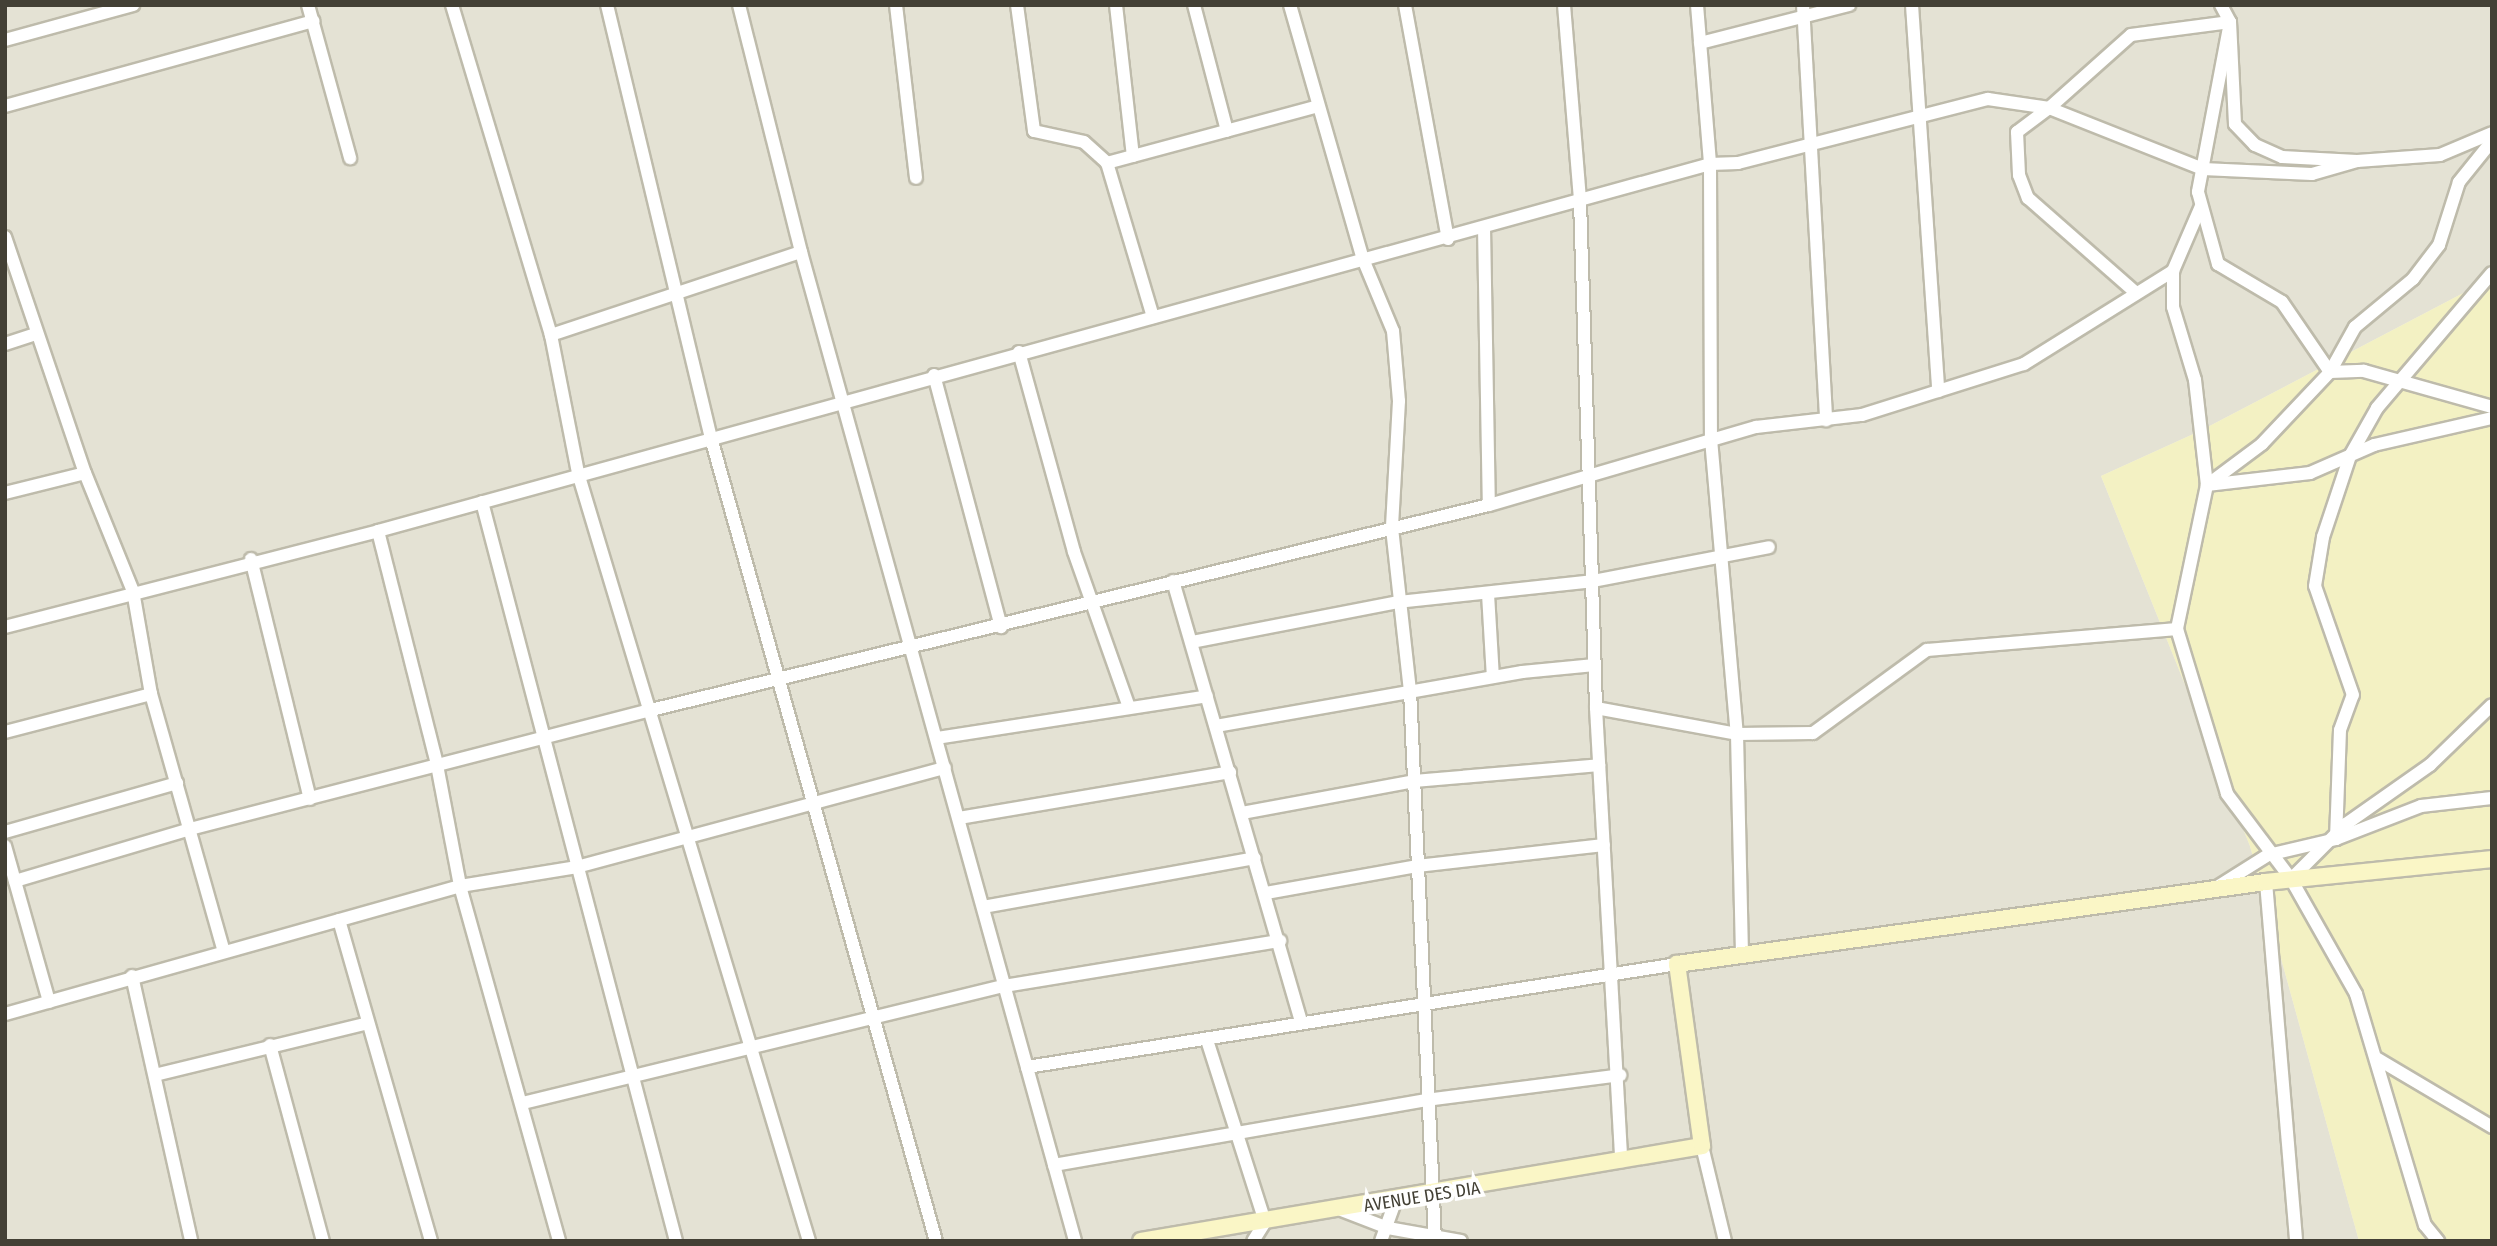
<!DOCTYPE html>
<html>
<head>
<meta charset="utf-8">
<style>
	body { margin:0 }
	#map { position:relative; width:2497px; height:1246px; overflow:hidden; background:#f1efe5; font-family:"Fira Sans Condensed",sans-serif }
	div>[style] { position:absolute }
	.residential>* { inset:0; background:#e4e2d4 }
	.sand>* { inset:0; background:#f3f1c3 }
	.roads { filter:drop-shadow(2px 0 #bebbab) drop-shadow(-2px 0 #bebbab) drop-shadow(0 2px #bebbab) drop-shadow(0 -2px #bebbab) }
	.street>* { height:12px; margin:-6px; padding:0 6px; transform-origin:6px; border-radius:6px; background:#fff }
	.secondary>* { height:16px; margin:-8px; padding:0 8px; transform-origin:8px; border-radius:8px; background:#faf6c6 }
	span { translate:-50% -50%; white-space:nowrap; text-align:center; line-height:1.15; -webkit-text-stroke:7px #fff; paint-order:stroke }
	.street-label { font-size:18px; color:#434035 }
	.frame { position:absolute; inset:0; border:7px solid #434035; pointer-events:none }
</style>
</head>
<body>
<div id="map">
	<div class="residential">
		<div style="clip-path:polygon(5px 5px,2492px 5px,2492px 278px,2200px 431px,2101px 476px,2250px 846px,2359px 1241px,5px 1241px)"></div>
	</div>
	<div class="sand">
		<div style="clip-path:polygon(2492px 278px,2492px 1241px,2359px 1241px,2250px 846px,2101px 476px,2200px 431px)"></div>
	</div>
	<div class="roads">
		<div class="street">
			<div style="left:308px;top:5px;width:159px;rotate:74.6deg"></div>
			<div style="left:452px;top:5px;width:345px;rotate:73.3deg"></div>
			<div style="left:551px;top:335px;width:141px;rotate:78.9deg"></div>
			<div style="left:578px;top:473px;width:802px;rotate:73.26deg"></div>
			<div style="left:607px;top:5px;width:445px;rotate:76.5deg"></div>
			<div style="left:711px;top:438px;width:834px;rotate:74.35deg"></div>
			<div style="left:739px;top:5px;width:255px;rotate:75.9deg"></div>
			<div style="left:801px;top:252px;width:1026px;rotate:74.51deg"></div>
			<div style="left:896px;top:5px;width:174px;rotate:83.4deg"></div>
			<div style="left:1017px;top:5px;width:127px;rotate:82.3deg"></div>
			<div style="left:1034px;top:131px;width:51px;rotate:12.4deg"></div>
			<div style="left:1084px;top:142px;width:31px;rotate:42deg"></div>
			<div style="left:1116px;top:5px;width:152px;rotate:83.6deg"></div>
			<div style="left:1194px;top:5px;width:130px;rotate:75.3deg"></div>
			<div style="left:1290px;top:5px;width:264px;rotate:74deg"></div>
			<div style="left:1363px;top:259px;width:78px;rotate:67.4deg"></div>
			<div style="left:1393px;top:331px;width:70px;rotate:85.1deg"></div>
			<div style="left:1399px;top:401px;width:127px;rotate:93.2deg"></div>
			<div style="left:1392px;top:528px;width:163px;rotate:83.7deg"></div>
			<div style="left:1410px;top:690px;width:552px;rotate:87.4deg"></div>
			<div style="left:1405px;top:5px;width:238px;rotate:79.6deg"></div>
			<div style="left:1564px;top:5px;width:197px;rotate:85.3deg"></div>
			<div style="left:1580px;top:201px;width:507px;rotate:88.19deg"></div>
			<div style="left:1596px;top:708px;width:454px;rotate:86.8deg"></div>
			<div style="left:1697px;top:5px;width:160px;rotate:85.3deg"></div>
			<div style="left:1710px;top:164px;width:275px;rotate:89.8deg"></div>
			<div style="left:1711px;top:439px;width:296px;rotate:85deg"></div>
			<div style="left:1737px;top:734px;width:221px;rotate:88.7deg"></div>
			<div style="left:1803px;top:5px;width:416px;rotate:86.8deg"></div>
			<div style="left:1912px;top:5px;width:387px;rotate:86.1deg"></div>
			<div style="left:2221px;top:5px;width:19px;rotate:62deg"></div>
			<div style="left:2230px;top:22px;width:173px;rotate:100.7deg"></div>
			<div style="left:2198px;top:192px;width:75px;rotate:74.5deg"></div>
			<div style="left:2218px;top:264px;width:74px;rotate:30.7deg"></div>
			<div style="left:2282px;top:302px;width:85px;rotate:55.6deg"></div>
			<div style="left:2330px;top:372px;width:34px;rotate:-2deg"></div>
			<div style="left:2364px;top:371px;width:133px;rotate:15.7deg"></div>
			<div style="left:5px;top:40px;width:133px;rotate:-15.3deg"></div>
			<div style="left:1700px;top:43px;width:154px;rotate:-14.3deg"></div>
			<div style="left:5px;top:106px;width:320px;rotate:-15.4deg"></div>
			<div style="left:2492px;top:141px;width:53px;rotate:128.8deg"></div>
			<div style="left:2459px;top:182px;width:66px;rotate:107.6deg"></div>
			<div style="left:2439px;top:245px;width:43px;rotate:127.4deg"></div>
			<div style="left:2413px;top:279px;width:75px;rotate:140.4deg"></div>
			<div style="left:2355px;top:327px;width:51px;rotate:119.1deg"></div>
			<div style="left:2330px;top:372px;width:99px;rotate:133.4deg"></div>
			<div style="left:2262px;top:444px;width:69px;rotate:143.3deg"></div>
			<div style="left:2207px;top:485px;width:104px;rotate:-6.6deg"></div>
			<div style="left:2310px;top:473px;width:70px;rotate:-23.6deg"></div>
			<div style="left:2374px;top:445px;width:121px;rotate:-12.9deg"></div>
			<div style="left:2357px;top:161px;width:75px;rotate:-176.9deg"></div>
			<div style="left:2282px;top:157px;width:30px;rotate:-156deg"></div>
			<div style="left:2255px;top:145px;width:29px;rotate:-134deg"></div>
			<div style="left:2235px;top:124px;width:102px;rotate:-92.8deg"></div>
			<div style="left:2230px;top:22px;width:100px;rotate:172.5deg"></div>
			<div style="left:2131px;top:35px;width:110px;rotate:138.3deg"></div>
			<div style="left:2049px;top:108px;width:166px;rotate:21.6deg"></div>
			<div style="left:2203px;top:169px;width:109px;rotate:2.6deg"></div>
			<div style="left:2312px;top:174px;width:47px;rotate:-16.1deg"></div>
			<div style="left:2357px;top:161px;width:83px;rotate:-4.1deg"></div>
			<div style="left:2440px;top:155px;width:56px;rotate:-22.9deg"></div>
			<div style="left:2201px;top:206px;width:71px;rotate:113.3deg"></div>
			<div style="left:2173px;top:271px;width:36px;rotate:90deg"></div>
			<div style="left:2173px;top:307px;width:76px;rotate:73.2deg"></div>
			<div style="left:2195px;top:380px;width:106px;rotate:83.5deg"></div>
			<div style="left:2207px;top:485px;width:147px;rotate:101.8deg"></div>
			<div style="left:2177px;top:629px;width:172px;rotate:73.1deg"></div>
			<div style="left:2227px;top:794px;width:106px;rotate:53deg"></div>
			<div style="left:2291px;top:879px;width:132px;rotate:60.5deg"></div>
			<div style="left:2356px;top:994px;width:241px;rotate:73.4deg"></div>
			<div style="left:2425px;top:1225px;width:21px;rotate:51deg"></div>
			<div style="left:1484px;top:227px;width:278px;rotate:89deg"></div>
			<div style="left:5px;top:237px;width:249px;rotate:71.3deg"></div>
			<div style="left:85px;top:473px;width:127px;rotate:67.9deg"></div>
			<div style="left:133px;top:591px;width:105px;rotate:80.1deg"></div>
			<div style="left:151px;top:694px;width:265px;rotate:74.2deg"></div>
			<div style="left:1153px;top:317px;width:161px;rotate:-106.6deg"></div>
			<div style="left:1107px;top:163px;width:215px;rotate:-15.1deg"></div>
			<div style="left:551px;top:335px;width:263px;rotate:-18.4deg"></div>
			<div style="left:5px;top:344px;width:33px;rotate:-18deg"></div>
			<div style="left:1019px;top:352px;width:207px;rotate:74.6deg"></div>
			<div style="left:1074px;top:552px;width:164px;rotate:70.5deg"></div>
			<div style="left:934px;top:375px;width:261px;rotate:75.1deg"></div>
			<div style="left:5px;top:493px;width:82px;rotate:-14deg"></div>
			<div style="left:482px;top:502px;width:764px;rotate:75.29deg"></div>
			<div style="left:378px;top:531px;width:241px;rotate:75.8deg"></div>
			<div style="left:437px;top:765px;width:123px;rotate:79.2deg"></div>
			<div style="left:460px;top:886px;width:369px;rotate:74.4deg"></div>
			<div style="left:251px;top:559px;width:247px;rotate:76.2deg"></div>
			<div style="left:1173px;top:581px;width:459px;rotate:73.8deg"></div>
			<div style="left:1488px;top:594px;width:83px;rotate:86.6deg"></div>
			<div style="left:5px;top:627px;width:385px;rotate:-14.4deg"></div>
			<div style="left:378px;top:531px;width:1382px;rotate:-15.4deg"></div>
			<div style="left:1710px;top:164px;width:28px;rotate:-2deg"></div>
			<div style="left:1738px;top:163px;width:258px;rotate:-14.4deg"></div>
			<div style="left:1988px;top:99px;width:62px;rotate:8.4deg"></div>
			<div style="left:2049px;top:108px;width:40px;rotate:143deg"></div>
			<div style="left:2017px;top:132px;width:43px;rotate:87.3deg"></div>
			<div style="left:2019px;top:175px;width:25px;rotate:69deg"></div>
			<div style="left:2028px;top:198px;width:144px;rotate:41.3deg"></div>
			<div style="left:1192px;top:642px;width:210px;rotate:-11deg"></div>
			<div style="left:1398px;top:602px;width:196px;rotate:-6.1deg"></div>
			<div style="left:1593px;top:581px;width:179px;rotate:-10.9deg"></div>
			<div style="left:1596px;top:708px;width:143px;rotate:10.4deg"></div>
			<div style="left:1737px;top:734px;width:76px;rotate:-0.8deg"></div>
			<div style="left:1813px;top:733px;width:141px;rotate:-36.1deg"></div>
			<div style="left:1927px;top:650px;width:251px;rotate:-4.8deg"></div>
			<div style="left:1216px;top:726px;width:311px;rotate:-10deg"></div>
			<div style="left:1522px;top:672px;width:73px;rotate:-5.5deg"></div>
			<div style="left:5px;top:732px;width:151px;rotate:-14.6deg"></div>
			<div style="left:937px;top:738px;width:273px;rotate:-8.8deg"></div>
			<div style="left:1242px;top:813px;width:175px;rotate:-10.5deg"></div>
			<div style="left:1414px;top:781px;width:186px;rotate:-4.9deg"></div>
			<div style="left:959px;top:818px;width:275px;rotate:-9.6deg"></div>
			<div style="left:5px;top:832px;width:179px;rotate:-15.9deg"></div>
			<div style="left:2336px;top:839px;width:109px;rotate:-87.9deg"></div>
			<div style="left:2340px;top:730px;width:37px;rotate:-70deg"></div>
			<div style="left:2353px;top:695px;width:115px;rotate:-109.2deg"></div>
			<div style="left:2315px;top:586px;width:50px;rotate:-80.7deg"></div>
			<div style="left:2323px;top:537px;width:85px;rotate:-71.6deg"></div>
			<div style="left:2350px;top:456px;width:55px;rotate:-60.6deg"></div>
			<div style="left:2377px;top:408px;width:177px;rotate:-49.6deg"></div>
			<div style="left:5px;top:846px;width:162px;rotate:74.2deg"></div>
			<div style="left:2291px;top:879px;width:78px;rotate:-45deg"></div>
			<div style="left:2346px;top:824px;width:103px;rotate:-35.1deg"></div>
			<div style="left:2430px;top:765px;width:86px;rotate:-44.1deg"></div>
			<div style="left:15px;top:881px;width:183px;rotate:-16.5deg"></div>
			<div style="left:190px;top:829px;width:476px;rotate:-14.5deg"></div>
			<div style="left:651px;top:710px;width:863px;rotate:-13.75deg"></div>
			<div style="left:1489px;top:505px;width:278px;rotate:-16.3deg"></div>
			<div style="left:1756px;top:427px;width:107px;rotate:-6.5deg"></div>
			<div style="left:1862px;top:415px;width:170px;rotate:-17.5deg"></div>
			<div style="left:2024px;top:364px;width:176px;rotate:-32deg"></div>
			<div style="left:2266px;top:882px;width:360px;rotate:85.2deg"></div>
			<div style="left:2217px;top:887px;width:60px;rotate:-32.1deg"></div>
			<div style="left:2268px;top:855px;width:70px;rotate:-13.2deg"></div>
			<div style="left:2336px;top:839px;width:91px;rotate:-21.2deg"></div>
			<div style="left:2421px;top:806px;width:71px;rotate:-6.4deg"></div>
			<div style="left:1266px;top:893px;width:153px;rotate:-10.1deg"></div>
			<div style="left:1417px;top:866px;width:188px;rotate:-6.4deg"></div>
			<div style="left:983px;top:907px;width:276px;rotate:-10.2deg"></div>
			<div style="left:339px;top:920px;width:334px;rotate:74deg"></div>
			<div style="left:132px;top:976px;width:271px;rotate:77.4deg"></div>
			<div style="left:5px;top:1014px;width:473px;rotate:-15.7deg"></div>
			<div style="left:460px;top:886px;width:119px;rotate:-9.2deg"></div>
			<div style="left:577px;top:867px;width:381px;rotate:-15.1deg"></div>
			<div style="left:1207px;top:1040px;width:191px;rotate:72.3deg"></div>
			<div style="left:1265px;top:1222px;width:22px;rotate:122deg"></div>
			<div style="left:270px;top:1045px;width:203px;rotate:74.9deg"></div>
			<div style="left:2376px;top:1058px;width:135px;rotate:30.7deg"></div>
			<div style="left:1027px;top:1067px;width:658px;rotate:-9deg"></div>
			<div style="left:155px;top:1075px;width:219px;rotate:-13.7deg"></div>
			<div style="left:523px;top:1103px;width:495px;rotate:-13.7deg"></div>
			<div style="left:1004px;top:986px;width:280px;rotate:-9.3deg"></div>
			<div style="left:1702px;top:1146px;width:98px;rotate:76.4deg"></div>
			<div style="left:1054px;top:1165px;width:378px;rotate:-9.9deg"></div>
			<div style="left:1426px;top:1100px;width:196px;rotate:-7.3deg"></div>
			<div style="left:1341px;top:1210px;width:50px;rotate:21deg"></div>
			<div style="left:1388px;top:1228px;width:74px;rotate:10.1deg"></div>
			<div style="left:1381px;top:1241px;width:41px;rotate:-70.3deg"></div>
		</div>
		<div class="secondary">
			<div style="left:1141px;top:1241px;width:569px;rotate:-9.61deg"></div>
			<div style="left:1702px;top:1146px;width:184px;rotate:-97.8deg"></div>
			<div style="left:1677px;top:964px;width:595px;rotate:-7.93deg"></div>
			<div style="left:2266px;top:882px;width:227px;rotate:-5.8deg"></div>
		</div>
	</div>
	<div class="street-label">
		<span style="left:1422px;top:1197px;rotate:-9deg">AVENUE DES DIA</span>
	</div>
	<div class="frame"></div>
</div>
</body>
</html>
